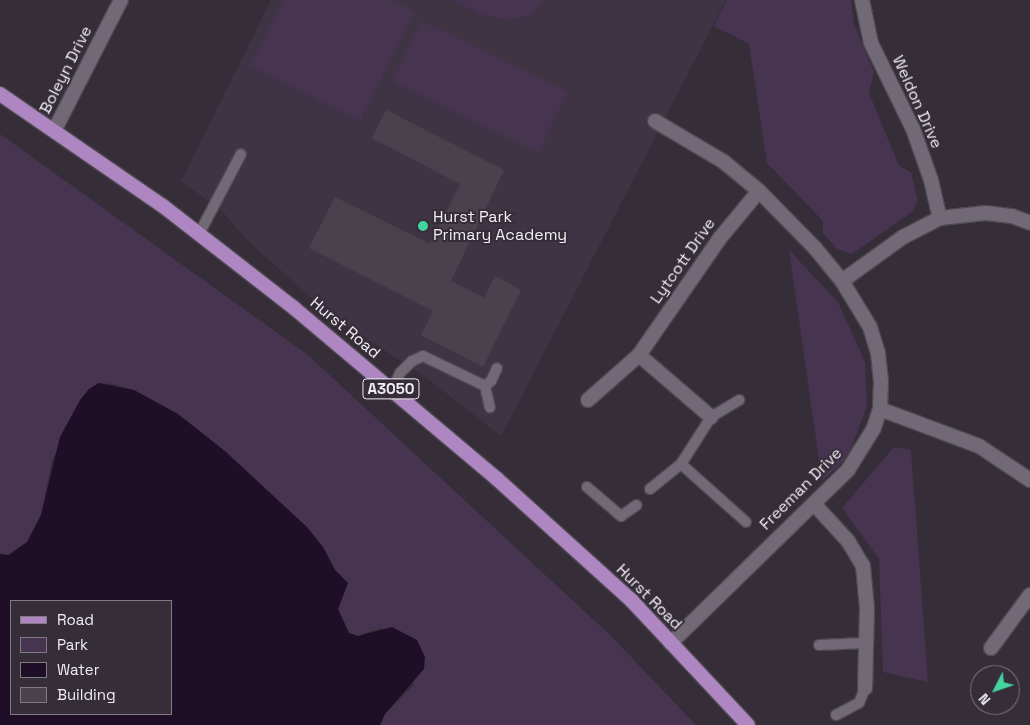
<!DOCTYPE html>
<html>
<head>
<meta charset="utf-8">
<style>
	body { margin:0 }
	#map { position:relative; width:1030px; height:725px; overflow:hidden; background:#352d38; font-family:"Space Grotesk",sans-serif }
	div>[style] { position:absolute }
	.built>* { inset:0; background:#3f3444 }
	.green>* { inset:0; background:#473451; transform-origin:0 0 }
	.water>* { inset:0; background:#1f0e27 }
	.building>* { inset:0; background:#49424d }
	.roads { filter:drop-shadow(1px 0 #4f4a52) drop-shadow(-1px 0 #4f4a52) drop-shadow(0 1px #4f4a52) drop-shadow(0 -1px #4f4a52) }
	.service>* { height:10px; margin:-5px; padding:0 5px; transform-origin:5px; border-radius:5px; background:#716975 }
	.minor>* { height:14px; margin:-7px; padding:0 7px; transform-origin:7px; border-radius:7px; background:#716975 }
	.primary>* { height:14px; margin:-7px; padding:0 7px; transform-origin:7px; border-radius:7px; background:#ae86c1 }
	.dots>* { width:14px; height:14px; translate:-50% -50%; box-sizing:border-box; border:2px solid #352d38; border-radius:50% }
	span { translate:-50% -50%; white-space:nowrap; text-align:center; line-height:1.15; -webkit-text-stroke:4px #352d38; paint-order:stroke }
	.shield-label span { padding:1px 4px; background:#352d38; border:1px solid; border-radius:4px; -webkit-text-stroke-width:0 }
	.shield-label { font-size:15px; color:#f2edf4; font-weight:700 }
	.street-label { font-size:16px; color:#f2edf4 }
	.poi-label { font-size:16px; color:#f2edf4 }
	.left { translate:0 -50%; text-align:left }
	.legend { position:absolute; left:10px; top:600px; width:162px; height:115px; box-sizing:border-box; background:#352d38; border:1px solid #817a83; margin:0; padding:6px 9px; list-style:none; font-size:15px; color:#f2edf4 }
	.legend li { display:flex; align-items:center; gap:10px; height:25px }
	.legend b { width:25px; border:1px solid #817a83 }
	.north { position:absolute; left:970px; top:665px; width:50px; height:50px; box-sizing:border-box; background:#352d38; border:1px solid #817a83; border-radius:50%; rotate:229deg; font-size:14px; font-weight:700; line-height:20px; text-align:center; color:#f2edf4 }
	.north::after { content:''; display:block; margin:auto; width:18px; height:22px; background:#44d4a0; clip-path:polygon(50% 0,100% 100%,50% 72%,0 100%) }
</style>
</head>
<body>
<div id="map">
	<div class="built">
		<div style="clip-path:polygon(271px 0,726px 0,501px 436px,423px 375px,333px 317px,249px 242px,222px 211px,181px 181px)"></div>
	</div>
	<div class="green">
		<div style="clip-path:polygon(284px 0,391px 0,415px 12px,360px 121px,250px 65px)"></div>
		<div style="clip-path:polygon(454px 0,544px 0,531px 14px,510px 20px,480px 14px)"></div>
		<div style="clip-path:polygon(727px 0,851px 0,854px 24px,874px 72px,869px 93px,899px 166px,911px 172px,918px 201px,912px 212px,852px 254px,837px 249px,823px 233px,823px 221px,767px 163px,749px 44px,714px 26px)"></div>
		<div style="left:422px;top:21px;width:162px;height:67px;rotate:26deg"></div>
		<div style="clip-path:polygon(0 134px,308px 355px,611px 636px,696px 725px,380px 725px,385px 714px,414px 685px,381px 628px,358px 636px,349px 633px,338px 609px,348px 583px,335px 570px,323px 547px,226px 452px,178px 414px,134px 390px,113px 384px,99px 383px,52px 460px,41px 515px,27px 542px,8px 555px,0 554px)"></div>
		<div style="clip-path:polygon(789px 250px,838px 302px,865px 362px,867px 406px,848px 457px,822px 481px)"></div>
		<div style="clip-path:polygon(894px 447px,911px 450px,928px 682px,883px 672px,879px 559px,842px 508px)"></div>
	</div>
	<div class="water">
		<div style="clip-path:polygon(evenodd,99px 383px,134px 390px,178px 414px,226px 452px,307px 527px,323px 547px,335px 570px,348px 583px,338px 609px,349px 633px,358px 636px,392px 627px,417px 640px,425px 657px,424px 669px,385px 714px,380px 725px,0 725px,0 554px,9px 555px,27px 542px,41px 515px,60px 437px,80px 400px,89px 389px,99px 383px,11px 601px,171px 601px,171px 714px,11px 714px,11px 601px)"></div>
	</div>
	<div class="building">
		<div style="clip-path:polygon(386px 110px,504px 170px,451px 281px,484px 298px,495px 276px,521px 290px,483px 367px,421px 335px,433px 311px,309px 248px,335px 197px,430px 244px,460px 184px,372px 138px)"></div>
	</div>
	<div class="roads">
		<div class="service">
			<div style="left:199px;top:234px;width:90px;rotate:-62.3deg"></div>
			<div style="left:485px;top:386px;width:8px;rotate:-40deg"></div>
			<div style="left:491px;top:381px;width:14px;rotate:-65deg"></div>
			<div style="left:392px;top:391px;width:20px;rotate:-66deg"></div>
			<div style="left:400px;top:373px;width:17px;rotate:-45deg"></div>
			<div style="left:412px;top:361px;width:12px;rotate:-24deg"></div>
			<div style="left:423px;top:356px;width:69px;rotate:25.8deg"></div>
			<div style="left:485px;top:386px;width:22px;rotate:77deg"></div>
			<div style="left:681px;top:464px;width:87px;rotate:41.7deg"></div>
			<div style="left:587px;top:487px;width:45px;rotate:40.5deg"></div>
			<div style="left:621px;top:516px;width:19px;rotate:-35deg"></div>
			<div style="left:650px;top:489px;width:40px;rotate:-39deg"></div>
			<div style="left:681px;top:464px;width:56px;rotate:-57.4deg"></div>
			<div style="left:711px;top:417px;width:33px;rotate:-31deg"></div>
			<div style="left:819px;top:645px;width:46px;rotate:-2.5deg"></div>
			<div style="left:836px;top:715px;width:26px;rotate:-28deg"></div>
			<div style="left:859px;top:703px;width:16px;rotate:-68deg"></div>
		</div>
		<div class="minor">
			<div style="left:862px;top:0;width:44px;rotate:78.2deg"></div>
			<div style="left:871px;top:43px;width:96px;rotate:64deg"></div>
			<div style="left:913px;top:129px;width:54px;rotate:70.6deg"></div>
			<div style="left:931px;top:180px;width:39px;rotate:77deg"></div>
			<div style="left:655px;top:121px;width:80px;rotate:30.7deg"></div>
			<div style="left:724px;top:162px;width:45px;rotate:39.6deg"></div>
			<div style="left:759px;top:191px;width:80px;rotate:45.5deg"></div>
			<div style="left:815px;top:248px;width:43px;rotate:50.7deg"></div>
			<div style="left:842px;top:281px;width:54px;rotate:58.7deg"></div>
			<div style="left:870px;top:327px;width:27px;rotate:73deg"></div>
			<div style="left:878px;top:353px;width:28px;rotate:84deg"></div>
			<div style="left:881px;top:381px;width:28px;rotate:92deg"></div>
			<div style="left:880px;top:409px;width:20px;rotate:108deg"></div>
			<div style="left:874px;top:428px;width:49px;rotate:121.8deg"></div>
			<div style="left:848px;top:470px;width:248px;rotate:135.7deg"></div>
			<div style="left:55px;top:129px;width:145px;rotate:-62.9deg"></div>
			<div style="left:842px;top:281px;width:75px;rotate:-35.8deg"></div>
			<div style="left:903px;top:237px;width:42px;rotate:-27.2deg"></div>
			<div style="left:940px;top:218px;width:46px;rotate:-6.2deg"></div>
			<div style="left:986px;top:213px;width:26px;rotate:7deg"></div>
			<div style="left:1012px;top:216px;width:19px;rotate:21deg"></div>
			<div style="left:639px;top:355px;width:95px;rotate:40.7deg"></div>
			<div style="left:588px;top:400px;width:68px;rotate:-41.4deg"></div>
			<div style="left:639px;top:355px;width:142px;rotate:-55.3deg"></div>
			<div style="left:720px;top:238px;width:61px;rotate:-50.3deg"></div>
			<div style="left:880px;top:409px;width:106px;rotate:20.5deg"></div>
			<div style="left:979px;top:446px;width:61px;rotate:33.7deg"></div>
			<div style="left:814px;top:504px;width:50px;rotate:47.4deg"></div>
			<div style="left:848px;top:541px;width:29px;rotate:59deg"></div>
			<div style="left:863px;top:566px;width:42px;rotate:84.6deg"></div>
			<div style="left:867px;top:608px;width:80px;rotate:91.4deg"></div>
			<div style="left:991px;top:648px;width:66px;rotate:-53.7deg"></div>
		</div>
		<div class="primary">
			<div style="left:0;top:94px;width:198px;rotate:34.5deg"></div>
			<div style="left:163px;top:206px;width:166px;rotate:37.9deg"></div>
			<div style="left:294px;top:308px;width:265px;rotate:40.1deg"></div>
			<div style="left:497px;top:479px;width:181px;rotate:42.1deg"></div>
			<div style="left:631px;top:600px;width:171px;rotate:46.9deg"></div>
		</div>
	</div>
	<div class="dots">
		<div style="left:423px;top:226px;background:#44d4a0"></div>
	</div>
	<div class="shield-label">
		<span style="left:391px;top:389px">A3050</span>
	</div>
	<div class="street-label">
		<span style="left:66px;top:70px;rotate:-63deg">Boleyn Drive</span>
		<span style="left:917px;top:102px;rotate:66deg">Weldon Drive</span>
		<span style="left:683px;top:261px;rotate:-55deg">Lytcott Drive</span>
		<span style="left:345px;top:328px;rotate:40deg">Hurst Road</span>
		<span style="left:801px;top:489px;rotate:-45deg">Freeman Drive</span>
		<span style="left:649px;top:597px;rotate:45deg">Hurst Road</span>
	</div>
	<div class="poi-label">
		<span class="left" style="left:433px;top:226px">Hurst Park<br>Primary Academy</span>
	</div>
	<ul class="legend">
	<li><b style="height:6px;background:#ae86c1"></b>Road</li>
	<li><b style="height:14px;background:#473451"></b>Park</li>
	<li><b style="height:14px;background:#1f0e27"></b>Water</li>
	<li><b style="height:14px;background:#49424d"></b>Building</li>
	</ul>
	<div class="north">N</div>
</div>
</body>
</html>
